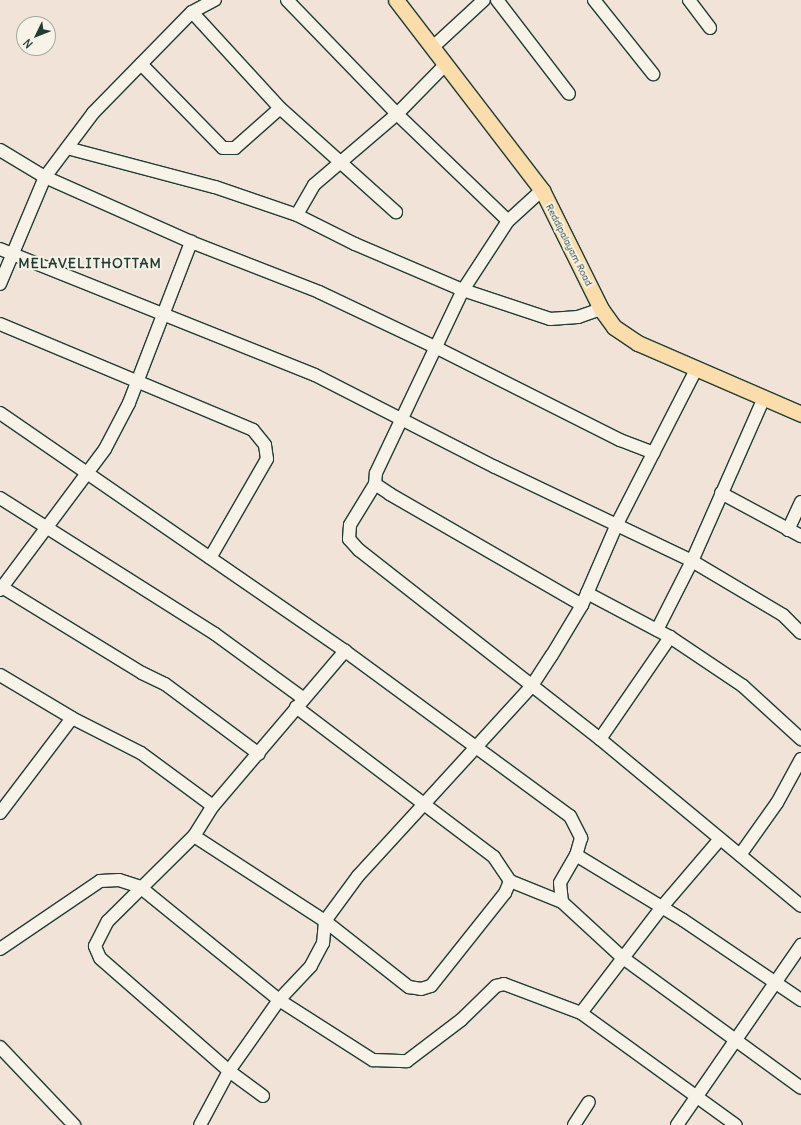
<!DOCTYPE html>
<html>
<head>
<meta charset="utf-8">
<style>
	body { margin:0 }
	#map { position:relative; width:801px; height:1125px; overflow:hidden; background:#f2e3d9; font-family:Delius,sans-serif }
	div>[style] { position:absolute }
	.roads { filter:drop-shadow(1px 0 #1f3d34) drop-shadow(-1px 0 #1f3d34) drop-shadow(0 1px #1f3d34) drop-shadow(0 -1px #1f3d34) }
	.minor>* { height:12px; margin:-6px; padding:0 6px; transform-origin:6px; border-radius:6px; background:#f7f3e8 }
	.major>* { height:15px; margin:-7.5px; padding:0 7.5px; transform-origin:7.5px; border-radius:7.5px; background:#faddab }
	span { translate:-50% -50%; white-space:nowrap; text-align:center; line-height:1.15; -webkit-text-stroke:4px #f7f3e8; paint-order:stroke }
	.street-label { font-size:10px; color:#1f3d34 }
	.district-label { font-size:14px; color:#1f3d34; font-weight:700; letter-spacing:1px }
	.north { position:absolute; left:16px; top:16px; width:40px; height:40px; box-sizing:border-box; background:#f7f3e8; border:1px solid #a1aaa0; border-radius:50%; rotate:227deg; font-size:11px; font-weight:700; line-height:16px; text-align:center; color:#1f3d34 }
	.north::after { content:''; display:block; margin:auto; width:14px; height:18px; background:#1f3d34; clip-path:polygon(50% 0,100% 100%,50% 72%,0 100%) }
</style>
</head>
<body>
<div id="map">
	<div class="roads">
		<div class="minor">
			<div style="left:287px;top:0;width:158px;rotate:46deg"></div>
			<div style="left:397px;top:114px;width:154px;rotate:43.9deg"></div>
			<div style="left:508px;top:221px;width:46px;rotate:-42.4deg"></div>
			<div style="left:497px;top:0;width:118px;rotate:52.5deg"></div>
			<div style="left:594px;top:0;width:95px;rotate:51.4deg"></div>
			<div style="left:689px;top:0;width:35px;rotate:53deg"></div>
			<div style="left:192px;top:12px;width:130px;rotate:47.5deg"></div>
			<div style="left:280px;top:108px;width:156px;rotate:41.9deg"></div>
			<div style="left:433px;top:47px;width:69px;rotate:-42.7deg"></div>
			<div style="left:141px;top:64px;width:117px;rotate:45.7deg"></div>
			<div style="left:223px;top:148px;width:12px"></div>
			<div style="left:235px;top:148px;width:60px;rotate:-41.6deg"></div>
			<div style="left:446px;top:64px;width:70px;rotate:134.4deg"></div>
			<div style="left:397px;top:114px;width:109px;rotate:139.5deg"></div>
			<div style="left:314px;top:185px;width:34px;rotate:120deg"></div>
			<div style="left:297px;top:215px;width:65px;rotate:26.6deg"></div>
			<div style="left:355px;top:244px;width:117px;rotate:23.1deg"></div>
			<div style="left:463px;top:290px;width:82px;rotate:-56.9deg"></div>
			<div style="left:67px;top:148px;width:153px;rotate:14.8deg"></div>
			<div style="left:215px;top:187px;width:87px;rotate:18.9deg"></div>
			<div style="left:0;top:150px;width:52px;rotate:31deg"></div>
			<div style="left:45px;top:177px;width:160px;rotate:24deg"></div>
			<div style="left:191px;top:242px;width:137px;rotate:21.3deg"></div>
			<div style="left:319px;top:292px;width:131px;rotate:25.4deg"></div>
			<div style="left:437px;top:348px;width:205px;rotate:26.7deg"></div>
			<div style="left:620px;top:440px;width:36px;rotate:21deg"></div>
			<div style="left:0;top:249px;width:339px;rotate:21.8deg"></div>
			<div style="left:315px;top:375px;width:202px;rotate:27.1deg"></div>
			<div style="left:495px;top:467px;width:218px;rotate:25.5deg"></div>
			<div style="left:692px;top:561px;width:106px;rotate:30.7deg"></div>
			<div style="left:783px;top:615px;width:25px;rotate:45deg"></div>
			<div style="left:0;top:284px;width:116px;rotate:-67.2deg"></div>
			<div style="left:45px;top:177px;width:80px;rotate:-53.1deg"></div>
			<div style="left:93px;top:113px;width:141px;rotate:-45.6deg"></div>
			<div style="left:192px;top:12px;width:26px;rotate:-28deg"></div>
			<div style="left:0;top:324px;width:274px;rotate:22.7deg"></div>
			<div style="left:253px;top:430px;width:19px;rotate:51deg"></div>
			<div style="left:265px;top:445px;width:14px;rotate:82deg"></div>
			<div style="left:267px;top:459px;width:114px;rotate:119.9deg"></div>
			<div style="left:0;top:413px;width:419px;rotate:34.6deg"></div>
			<div style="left:345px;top:651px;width:279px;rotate:36.3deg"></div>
			<div style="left:570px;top:816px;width:25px;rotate:63deg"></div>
			<div style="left:581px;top:838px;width:18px;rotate:106deg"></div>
			<div style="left:576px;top:855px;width:32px;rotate:120deg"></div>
			<div style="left:560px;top:883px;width:19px;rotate:84deg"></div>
			<div style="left:562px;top:902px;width:83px;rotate:42.6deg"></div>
			<div style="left:623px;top:958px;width:220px;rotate:36.1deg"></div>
			<div style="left:375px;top:484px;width:48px;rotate:121.4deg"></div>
			<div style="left:350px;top:525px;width:14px;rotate:94deg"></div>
			<div style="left:349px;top:539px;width:15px;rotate:48deg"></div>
			<div style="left:359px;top:550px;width:306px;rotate:38.1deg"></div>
			<div style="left:600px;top:739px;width:261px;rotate:39.7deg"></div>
			<div style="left:721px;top:493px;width:91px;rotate:28.3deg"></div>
			<div style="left:0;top:498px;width:254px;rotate:32.3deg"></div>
			<div style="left:215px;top:634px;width:110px;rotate:36.1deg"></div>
			<div style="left:788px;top:530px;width:31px;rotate:-65deg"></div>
			<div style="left:0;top:586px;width:167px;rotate:31.5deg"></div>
			<div style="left:142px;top:673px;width:25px;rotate:26deg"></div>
			<div style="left:165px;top:684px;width:117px;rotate:36.7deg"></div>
			<div style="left:0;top:590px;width:176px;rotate:-53.3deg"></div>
			<div style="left:105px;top:449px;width:52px;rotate:-62.4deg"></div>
			<div style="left:129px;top:403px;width:173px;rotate:-68.9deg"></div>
			<div style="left:587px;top:593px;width:94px;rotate:27.9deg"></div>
			<div style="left:670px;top:637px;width:88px;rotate:33.9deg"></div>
			<div style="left:743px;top:686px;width:79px;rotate:42.4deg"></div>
			<div style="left:582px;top:605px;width:222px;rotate:-150deg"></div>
			<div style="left:390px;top:494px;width:18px;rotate:-146deg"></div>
			<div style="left:375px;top:484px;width:11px;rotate:-85deg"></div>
			<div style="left:376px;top:473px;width:203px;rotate:-64.6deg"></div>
			<div style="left:463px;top:290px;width:92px;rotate:18.4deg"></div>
			<div style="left:550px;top:319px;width:28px;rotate:-4deg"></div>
			<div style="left:578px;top:317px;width:24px;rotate:-19deg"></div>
			<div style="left:657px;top:630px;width:77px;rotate:-63.1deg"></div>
			<div style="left:692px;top:561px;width:176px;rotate:-66.2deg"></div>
			<div style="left:0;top:675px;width:84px;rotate:30.8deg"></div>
			<div style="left:72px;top:718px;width:77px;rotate:26.9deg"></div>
			<div style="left:141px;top:753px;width:89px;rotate:36.4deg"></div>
			<div style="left:296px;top:707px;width:161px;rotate:37.2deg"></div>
			<div style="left:424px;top:804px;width:159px;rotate:-47.6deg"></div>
			<div style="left:531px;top:687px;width:38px;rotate:-57deg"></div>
			<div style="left:552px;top:655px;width:58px;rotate:-59deg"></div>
			<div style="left:582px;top:605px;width:88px;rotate:-66.6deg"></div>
			<div style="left:617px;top:524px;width:175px;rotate:-62.9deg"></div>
			<div style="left:600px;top:739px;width:124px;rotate:-55.5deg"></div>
			<div style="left:0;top:813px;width:119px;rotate:-52.8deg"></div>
			<div style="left:194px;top:836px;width:156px;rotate:33deg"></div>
			<div style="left:325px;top:921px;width:107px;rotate:38.2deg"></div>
			<div style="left:409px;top:987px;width:12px;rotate:9deg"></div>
			<div style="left:421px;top:989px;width:10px;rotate:-17deg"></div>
			<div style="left:431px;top:986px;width:119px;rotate:-51.5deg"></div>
			<div style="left:505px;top:893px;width:13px;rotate:-67deg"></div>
			<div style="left:510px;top:881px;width:29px;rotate:-124deg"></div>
			<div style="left:494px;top:857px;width:88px;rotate:-142.9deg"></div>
			<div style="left:424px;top:804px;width:98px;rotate:132.5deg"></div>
			<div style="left:358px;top:876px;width:56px;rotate:126.3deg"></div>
			<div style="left:325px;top:921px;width:22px;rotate:95deg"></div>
			<div style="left:323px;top:943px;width:26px;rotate:118deg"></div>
			<div style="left:311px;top:966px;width:47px;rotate:133.3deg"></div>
			<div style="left:279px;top:1000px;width:87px;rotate:125.2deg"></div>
			<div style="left:229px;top:1071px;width:61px;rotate:118.2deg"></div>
			<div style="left:720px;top:839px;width:89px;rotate:130.5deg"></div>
			<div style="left:662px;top:907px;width:133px;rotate:127.4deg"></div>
			<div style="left:581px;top:1013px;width:191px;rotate:35.9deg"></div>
			<div style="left:576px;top:855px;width:125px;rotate:31.3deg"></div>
			<div style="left:683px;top:920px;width:143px;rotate:34.1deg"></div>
			<div style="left:740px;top:855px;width:64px;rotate:-54.6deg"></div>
			<div style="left:777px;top:803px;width:50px;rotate:-61.4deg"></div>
			<div style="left:510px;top:881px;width:56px;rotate:22deg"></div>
			<div style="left:0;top:949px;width:121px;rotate:-34.2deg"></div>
			<div style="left:100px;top:881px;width:19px;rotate:-3deg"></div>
			<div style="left:119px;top:880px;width:22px;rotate:18deg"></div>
			<div style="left:140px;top:887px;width:179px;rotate:39.1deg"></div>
			<div style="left:279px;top:1000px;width:112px;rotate:32.6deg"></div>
			<div style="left:373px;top:1060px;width:34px;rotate:2deg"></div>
			<div style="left:407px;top:1061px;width:68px;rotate:-37.2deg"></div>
			<div style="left:461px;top:1020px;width:49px;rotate:-44.2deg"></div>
			<div style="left:496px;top:986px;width:8px;rotate:-14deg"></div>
			<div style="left:504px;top:984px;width:82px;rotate:20.6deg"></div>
			<div style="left:0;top:1047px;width:108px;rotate:46.5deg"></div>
			<div style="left:263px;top:1096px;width:42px;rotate:-143.7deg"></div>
			<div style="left:229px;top:1071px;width:171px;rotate:-138.8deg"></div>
			<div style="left:100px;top:958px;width:13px;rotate:-113deg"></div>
			<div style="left:95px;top:946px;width:28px;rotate:-63deg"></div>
			<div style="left:108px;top:921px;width:121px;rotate:-44.7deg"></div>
			<div style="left:194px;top:836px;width:36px;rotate:-58deg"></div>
			<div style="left:213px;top:806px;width:204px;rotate:-49.6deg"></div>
			<div style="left:574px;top:1125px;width:27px;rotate:-57deg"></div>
			<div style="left:677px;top:1125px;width:219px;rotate:-55.4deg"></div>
		</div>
		<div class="major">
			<div style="left:396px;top:0;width:240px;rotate:52.5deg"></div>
			<div style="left:542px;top:190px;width:133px;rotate:63.6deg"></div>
			<div style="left:601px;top:309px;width:22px;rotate:54deg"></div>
			<div style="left:614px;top:327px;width:29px;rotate:34deg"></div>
			<div style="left:638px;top:343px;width:178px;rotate:23.5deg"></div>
		</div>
	</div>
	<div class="street-label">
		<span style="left:569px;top:245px;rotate:63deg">Reddipalayam Road</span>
	</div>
	<div class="district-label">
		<span style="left:90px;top:263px">MELAVELITHOTTAM</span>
	</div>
	<div class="north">N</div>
</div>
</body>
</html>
